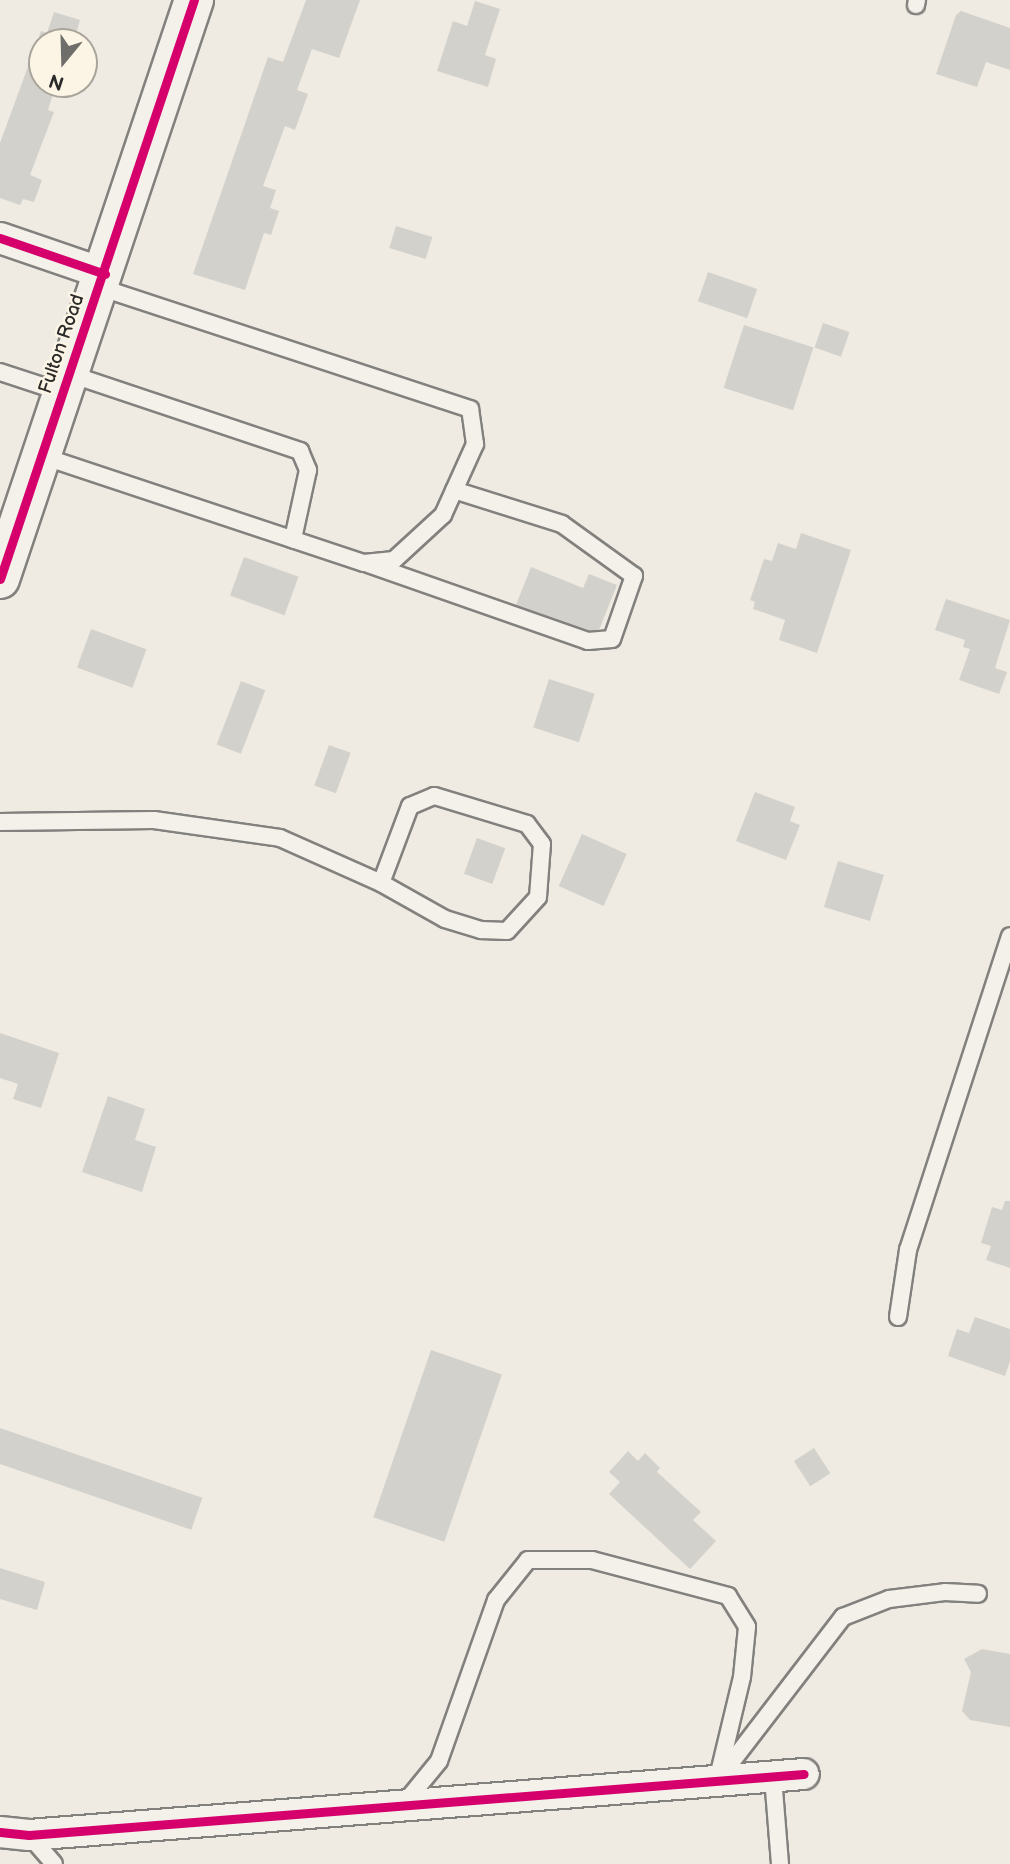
<!DOCTYPE html>
<html>
<head>
<meta charset="utf-8">
<style>
	body { margin:0 }
	#map { position:relative; width:1010px; height:1864px; overflow:hidden; background:#efebe3; font-family:"Balsamiq Sans",sans-serif }
	div>[style] { position:absolute }
	.building>* { inset:0; background:#d3d1cb; transform-origin:0 0 }
	.roads { filter:drop-shadow(2px 0 #83817e) drop-shadow(-2px 0 #83817e) drop-shadow(0 2px #83817e) drop-shadow(0 -2px #83817e) }
	.lane>* { height:16px; margin:-8px; padding:0 8px; transform-origin:8px; border-radius:8px; background:#f4f1eb }
	.street>* { height:30px; margin:-15px; padding:0 15px; transform-origin:15px; border-radius:15px; background:#f4f1eb }
	.secondary>* { height:38px; margin:-19px; padding:0 19px; transform-origin:19px; border-radius:19px; background:#f4f1eb }
	.cycleway>* { height:9px; margin:-4.5px; padding:0 4.5px; transform-origin:4.5px; border-radius:4.5px; background:#d6006c }
	span { translate:-50% -50%; white-space:nowrap; text-align:center; line-height:1.15; -webkit-text-stroke:5px #fcf5e5; paint-order:stroke }
	.street-label { font-size:19px; color:#2b2b2b }
	.north { position:absolute; left:28px; top:28px; width:70px; height:70px; box-sizing:border-box; background:#fcf5e5; border:2px solid #a8a49b; border-radius:50%; rotate:199deg; font-size:19px; font-weight:700; line-height:28px; text-align:center; color:#2b2b2b }
	.north::after { content:''; display:block; margin:auto; width:24px; height:32px; background:#706e6b; clip-path:polygon(50% 0,100% 100%,50% 72%,0 100%) }
</style>
</head>
<body>
<div id="map">
	<div class="building">
		<div style="clip-path:polygon(306px 0,360px 0,339px 58px,312px 49px,297px 90px,308px 94px,295px 130px,285px 126px,263px 186px,276px 190px,270px 208px,279px 211px,271px 235px,264px 233px,245px 290px,193px 274px,268px 57px,283px 62px)"></div>
		<div style="clip-path:polygon(475px 1px,500px 9px,485px 55px,496px 59px,488px 87px,437px 71px,453px 21px,467px 26px)"></div>
		<div style="clip-path:polygon(961px 11px,1010px 28px,1010px 70px,986px 62px,977px 87px,936px 74px,956px 15px)"></div>
		<div style="clip-path:polygon(54px 12px,80px 20px,74px 42px,42px 42px,42px 84px,56px 84px,48px 110px,54px 112px,30px 175px,42px 180px,34px 202px,23px 199px,20px 205px,0 198px,0 143px,41px 31px,47px 33px)"></div>
		<div style="left:396px;top:226px;width:38px;height:23px;rotate:17deg"></div>
		<div style="left:708px;top:272px;width:52px;height:31px;rotate:19deg"></div>
		<div style="left:823px;top:323px;width:28px;height:26px;rotate:19deg"></div>
		<div style="left:744px;top:325px;width:73px;height:66px;rotate:18deg"></div>
		<div style="clip-path:polygon(801px 533px,851px 550px,817px 653px,779px 640px,785px 620px,753px 609px,755px 602px,750px 600px,764px 559px,772px 561px,778px 543px,796px 549px)"></div>
		<div style="left:244px;top:557px;width:58px;height:41px;rotate:20deg"></div>
		<div style="clip-path:polygon(531px 567px,583px 588px,589px 574px,617px 585px,599px 630px,589px 630px,516px 605px)"></div>
		<div style="clip-path:polygon(946px 599px,1010px 620px,995px 668px,1007px 672px,999px 694px,959px 680px,970px 649px,963px 647px,965px 640px,935px 630px)"></div>
		<div style="left:91px;top:629px;width:59px;height:41px;rotate:20deg"></div>
		<div style="left:549px;top:679px;width:48px;height:51px;rotate:18deg"></div>
		<div style="left:241px;top:681px;width:26px;height:68px;rotate:21deg"></div>
		<div style="left:329px;top:745px;width:23px;height:43px;rotate:20deg"></div>
		<div style="clip-path:polygon(755px 792px,795px 807px,790px 821px,800px 825px,786px 860px,736px 841px)"></div>
		<div style="left:582px;top:834px;width:49px;height:57px;rotate:24deg"></div>
		<div style="left:477px;top:838px;width:30px;height:38px;rotate:20deg"></div>
		<div style="left:838px;top:861px;width:48px;height:48px;rotate:17deg"></div>
		<div style="clip-path:polygon(0 1033px,59px 1053px,41px 1108px,13px 1099px,18px 1084px,0 1078px)"></div>
		<div style="clip-path:polygon(108px 1096px,145px 1109px,135px 1140px,156px 1147px,142px 1192px,82px 1172px)"></div>
		<div style="clip-path:polygon(1005px 1201px,1010px 1201px,1010px 1268px,986px 1260px,991px 1246px,981px 1243px,992px 1207px,1002px 1210px)"></div>
		<div style="clip-path:polygon(975px 1317px,1010px 1329px,1010px 1361px,1005px 1376px,948px 1356px,957px 1329px,969px 1333px)"></div>
		<div style="left:431px;top:1350px;width:75px;height:177px;rotate:19deg"></div>
		<div style="left:0;top:1428px;width:214px;height:34px;rotate:19deg"></div>
		<div style="left:814px;top:1448px;width:30px;height:24px;rotate:57deg"></div>
		<div style="clip-path:polygon(628px 1451px,638px 1461px,645px 1453px,660px 1468px,657px 1472px,701px 1512px,693px 1520px,716px 1541px,690px 1569px,609px 1494px,620px 1482px,609px 1472px)"></div>
		<div style="clip-path:polygon(0 1568px,45px 1582px,37px 1610px,0 1599px)"></div>
		<div style="clip-path:polygon(982px 1649px,1010px 1654px,1010px 1727px,970px 1720px,962px 1711px,971px 1672px,964px 1659px)"></div>
	</div>
	<div class="roads">
		<div class="lane">
			<div style="left:916px;top:5px;width:5px;rotate:-79deg"></div>
			<div style="left:0;top:372px;width:67px;rotate:18.2deg"></div>
			<div style="left:70px;top:374px;width:243px;rotate:18.5deg"></div>
			<div style="left:300px;top:451px;width:21px;rotate:67deg"></div>
			<div style="left:308px;top:470px;width:71px;rotate:102.3deg"></div>
			<div style="left:42px;top:456px;width:339px;rotate:18.4deg"></div>
			<div style="left:364px;top:563px;width:30px;rotate:-6deg"></div>
			<div style="left:394px;top:560px;width:67px;rotate:-42.6deg"></div>
			<div style="left:443px;top:515px;width:78px;rotate:-65.7deg"></div>
			<div style="left:475px;top:444px;width:35px;rotate:-98deg"></div>
			<div style="left:470px;top:409px;width:390px;rotate:-161.8deg"></div>
			<div style="left:368px;top:564px;width:233px;rotate:19.3deg"></div>
			<div style="left:588px;top:641px;width:24px;rotate:-5deg"></div>
			<div style="left:612px;top:639px;width:67px;rotate:-70.8deg"></div>
			<div style="left:634px;top:576px;width:89px;rotate:-144.2deg"></div>
			<div style="left:562px;top:524px;width:113px;rotate:-162.5deg"></div>
			<div style="left:0;top:822px;width:154px;rotate:-0.7deg"></div>
			<div style="left:154px;top:820px;width:127px;rotate:8.1deg"></div>
			<div style="left:280px;top:838px;width:111px;rotate:24deg"></div>
			<div style="left:381px;top:883px;width:73px;rotate:29.4deg"></div>
			<div style="left:445px;top:919px;width:38px;rotate:17deg"></div>
			<div style="left:481px;top:930px;width:26px;rotate:2deg"></div>
			<div style="left:507px;top:931px;width:46px;rotate:-47.6deg"></div>
			<div style="left:538px;top:897px;width:53px;rotate:-85.7deg"></div>
			<div style="left:542px;top:844px;width:25px;rotate:-127deg"></div>
			<div style="left:527px;top:824px;width:97px;rotate:-163.2deg"></div>
			<div style="left:434px;top:796px;width:26px;rotate:157deg"></div>
			<div style="left:410px;top:806px;width:82px;rotate:110.6deg"></div>
			<div style="left:898px;top:1317px;width:68px;rotate:-81.5deg"></div>
			<div style="left:908px;top:1250px;width:330px;rotate:-72deg"></div>
			<div style="left:773px;top:1777px;width:87px;rotate:85.4deg"></div>
			<div style="left:403px;top:1805px;width:57px;rotate:-50.7deg"></div>
			<div style="left:439px;top:1761px;width:171px;rotate:-70.5deg"></div>
			<div style="left:496px;top:1600px;width:51px;rotate:-51.3deg"></div>
			<div style="left:528px;top:1560px;width:64px"></div>
			<div style="left:592px;top:1560px;width:141px;rotate:14.8deg"></div>
			<div style="left:728px;top:1596px;width:36px;rotate:58deg"></div>
			<div style="left:747px;top:1627px;width:50px;rotate:95.7deg"></div>
			<div style="left:742px;top:1677px;width:107px;rotate:103.5deg"></div>
			<div style="left:717px;top:1781px;width:207px;rotate:-52.5deg"></div>
			<div style="left:843px;top:1617px;width:49px;rotate:-21.4deg"></div>
			<div style="left:889px;top:1599px;width:56px;rotate:-7.1deg"></div>
			<div style="left:945px;top:1592px;width:33px;rotate:3deg"></div>
			<div style="left:29px;top:1835px;width:38px;rotate:49deg"></div>
		</div>
		<div class="street">
			<div style="left:0;top:238px;width:111px;rotate:18.9deg"></div>
			<div style="left:0;top:1832px;width:29px;rotate:6deg"></div>
			<div style="left:29px;top:1835px;width:777px;rotate:-4.5deg"></div>
		</div>
		<div class="secondary">
			<div style="left:0;top:579px;width:611px;rotate:-71.48deg"></div>
		</div>
	</div>
	<div class="cycleway">
		<div style="left:0;top:238px;width:111px;rotate:18.9deg"></div>
		<div style="left:0;top:579px;width:611px;rotate:-71.48deg"></div>
		<div style="left:0;top:1832px;width:29px;rotate:6deg"></div>
		<div style="left:29px;top:1835px;width:777px;rotate:-4.5deg"></div>
	</div>
	<div class="street-label">
		<span style="left:62px;top:344px;rotate:-71deg">Fulton Road</span>
	</div>
	<div class="north">N</div>
</div>
</body>
</html>
